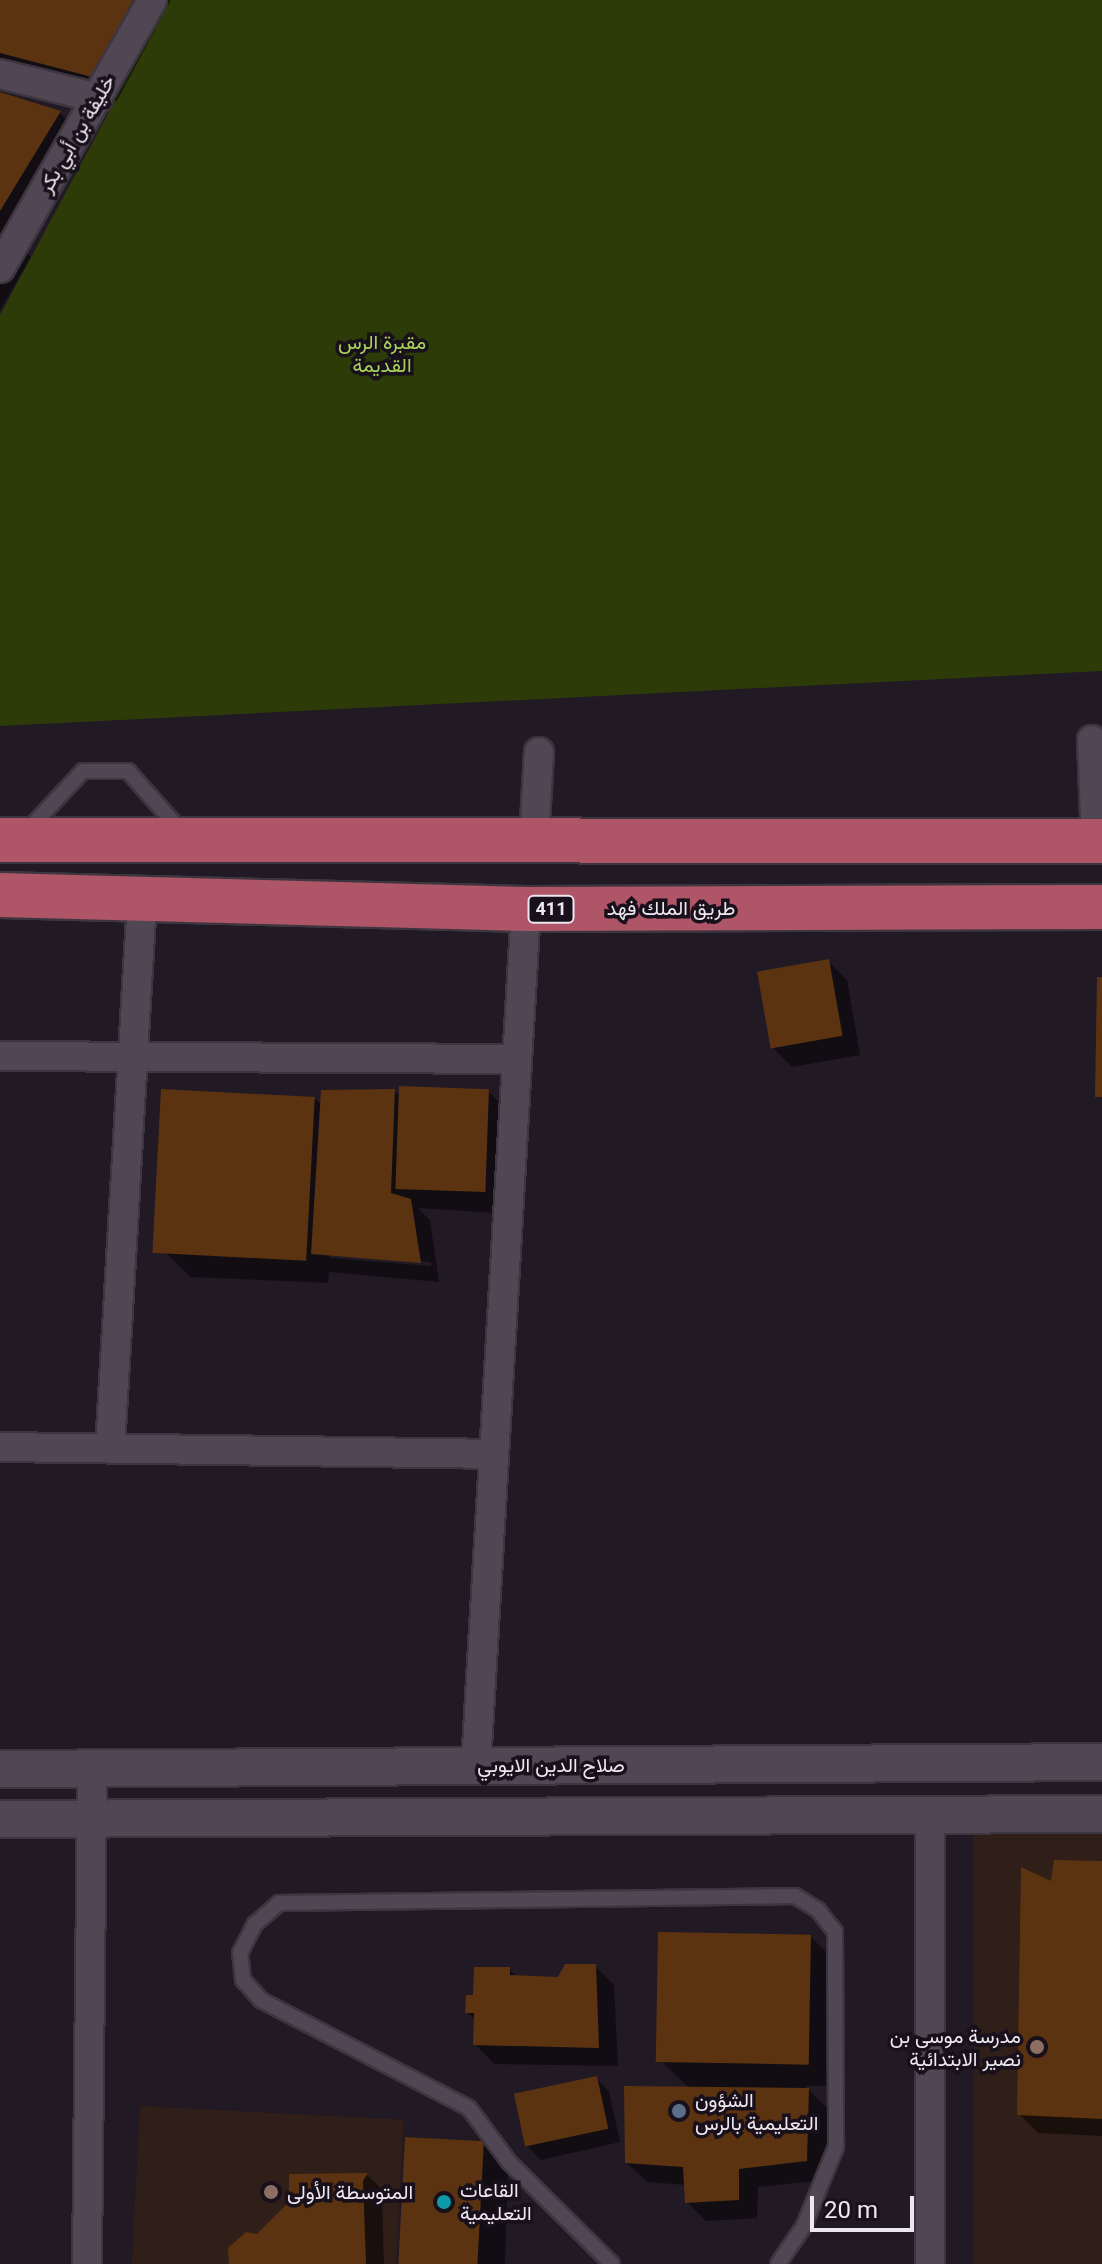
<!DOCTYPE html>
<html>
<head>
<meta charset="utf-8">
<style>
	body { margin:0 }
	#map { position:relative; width:1102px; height:2264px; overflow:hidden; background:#211924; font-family:Roboto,Vazirmatn,sans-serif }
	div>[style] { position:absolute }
	.education>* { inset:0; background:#301e18; transform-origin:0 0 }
	.green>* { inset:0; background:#2c3b08 }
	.shadow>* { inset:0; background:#0007 }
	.building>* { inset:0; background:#5c3311; transform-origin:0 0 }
	.roads { filter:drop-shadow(2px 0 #3d363f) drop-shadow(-2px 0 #3d363f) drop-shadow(0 2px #3d363f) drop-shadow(0 -2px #3d363f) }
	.service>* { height:14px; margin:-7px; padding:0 7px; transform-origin:7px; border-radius:7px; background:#514754 }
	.minor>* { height:28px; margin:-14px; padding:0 14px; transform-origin:14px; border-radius:14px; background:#514754 }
	.tertiary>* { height:36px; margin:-18px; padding:0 18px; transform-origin:18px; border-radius:18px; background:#514754 }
	.primary>* { height:44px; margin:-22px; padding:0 22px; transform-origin:22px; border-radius:22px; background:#af5568 }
	.dots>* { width:22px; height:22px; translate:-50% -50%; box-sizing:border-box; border:4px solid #18101a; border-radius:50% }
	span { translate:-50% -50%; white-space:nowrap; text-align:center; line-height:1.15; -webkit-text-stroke:7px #18101a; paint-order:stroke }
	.shield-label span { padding:2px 6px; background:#18101a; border:2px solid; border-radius:6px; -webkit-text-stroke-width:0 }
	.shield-label { font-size:18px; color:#ede7ef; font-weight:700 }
	.street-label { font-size:20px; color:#ede7ef }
	.park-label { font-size:20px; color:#abd35a }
	.poi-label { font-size:20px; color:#ede7ef }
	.right { translate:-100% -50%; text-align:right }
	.left { translate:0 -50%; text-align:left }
	.scale { position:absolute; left:810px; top:2196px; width:104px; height:36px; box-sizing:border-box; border:4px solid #ede7ef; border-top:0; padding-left:10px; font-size:24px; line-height:28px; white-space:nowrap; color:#ede7ef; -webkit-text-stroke:6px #18101a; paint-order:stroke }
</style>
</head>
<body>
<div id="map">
	<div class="education">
		<div style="left:974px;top:1830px;width:128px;height:434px"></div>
		<div style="left:140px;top:2106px;width:264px;height:158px;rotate:3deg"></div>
	</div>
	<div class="green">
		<div style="clip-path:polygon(169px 0,1102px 0,1102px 671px,0 726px,0 315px)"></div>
	</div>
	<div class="shadow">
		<div style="clip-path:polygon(0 0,171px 0,117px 101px,0 69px)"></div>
		<div style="clip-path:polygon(0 94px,60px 113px,85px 137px,19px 245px,31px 257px,0 310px)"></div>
		<div style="clip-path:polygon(828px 961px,847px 980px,860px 1055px,792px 1067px,773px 1048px)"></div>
		<div style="clip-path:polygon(evenodd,395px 1091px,401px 1097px,488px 1091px,507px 1110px,495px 1213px,418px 1208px,430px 1220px,439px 1282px,329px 1272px,328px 1283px,190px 1277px,165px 1252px,314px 1098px,322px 1105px,395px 1091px,330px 1253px,431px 1262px,431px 1266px,330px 1258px,330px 1253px)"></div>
		<div style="clip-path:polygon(1102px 1863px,1102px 2136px,1038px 2133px,1019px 2114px,1052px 1884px)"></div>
		<div style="clip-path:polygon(810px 1936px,835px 1961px,834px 2086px,805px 2086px,828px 2109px,825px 2180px,758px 2187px,757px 2218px,706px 2221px,687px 2202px,686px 2185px,647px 2182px,627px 2163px,689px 2088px,661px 2061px)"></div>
		<div style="clip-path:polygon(595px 1966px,614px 1985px,618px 2066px,494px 2064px,475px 2044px,475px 2020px,467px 2012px,475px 1996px,509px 1969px,518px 1978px,559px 1979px)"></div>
		<div style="clip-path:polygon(596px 2078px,609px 2091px,620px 2142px,541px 2160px,528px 2147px)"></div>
		<div style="clip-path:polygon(483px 2143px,508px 2167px,505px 2264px,407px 2264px)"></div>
		<div style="clip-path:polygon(367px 2175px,386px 2193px,382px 2200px,384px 2264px,231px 2264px,291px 2202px,291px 2176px)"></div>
	</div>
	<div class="building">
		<div style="clip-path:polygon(0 0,133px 0,92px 77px,0 53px)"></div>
		<div style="clip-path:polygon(0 92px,61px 111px,0 211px)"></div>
		<div style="left:829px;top:959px;width:78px;height:73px;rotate:80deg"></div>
		<div style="clip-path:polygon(1097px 977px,1102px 977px,1102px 1097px,1095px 1097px)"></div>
		<div style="left:399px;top:1086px;width:90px;height:103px;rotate:2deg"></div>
		<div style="left:161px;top:1089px;width:154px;height:164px;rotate:3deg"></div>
		<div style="clip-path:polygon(395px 1089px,391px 1193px,411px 1199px,421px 1263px,311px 1254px,321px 1090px)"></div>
		<div style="clip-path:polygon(1054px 1860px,1102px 1861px,1102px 2119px,1017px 2115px,1021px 1867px,1051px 1881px)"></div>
		<div style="left:658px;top:1932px;width:153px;height:130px;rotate:1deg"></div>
		<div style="clip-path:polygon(565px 1964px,596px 1964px,599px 2048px,473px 2045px,474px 2013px,465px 2013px,466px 1995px,473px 1995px,474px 1967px,510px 1967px,510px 1975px,558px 1977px)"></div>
		<div style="left:597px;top:2076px;width:54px;height:85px;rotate:78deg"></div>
		<div style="clip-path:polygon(624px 2086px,809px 2088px,807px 2161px,739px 2169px,739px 2200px,685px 2203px,683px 2167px,625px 2163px)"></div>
		<div style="left:405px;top:2137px;width:79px;height:127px;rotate:3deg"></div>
		<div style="clip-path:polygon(368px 2173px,363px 2181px,366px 2264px,229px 2264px,228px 2248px,246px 2232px,257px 2234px,289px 2202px,289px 2174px)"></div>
	</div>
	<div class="roads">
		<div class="service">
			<div style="left:27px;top:831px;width:82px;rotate:-47deg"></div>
			<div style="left:83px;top:771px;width:45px"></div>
			<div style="left:128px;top:771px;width:80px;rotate:48.5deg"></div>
			<div style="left:612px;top:2264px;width:145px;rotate:-135.3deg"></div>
			<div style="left:509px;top:2162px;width:67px;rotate:-126.5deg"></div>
			<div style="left:469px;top:2108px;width:234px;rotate:-152.6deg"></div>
			<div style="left:261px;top:2000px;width:27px;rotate:-132deg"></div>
			<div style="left:243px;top:1980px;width:27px;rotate:-96deg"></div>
			<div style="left:240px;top:1953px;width:33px;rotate:-63deg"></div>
			<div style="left:255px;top:1924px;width:32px;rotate:-41deg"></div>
			<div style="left:279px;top:1903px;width:516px;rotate:-0.78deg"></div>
			<div style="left:795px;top:1896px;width:27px;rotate:31deg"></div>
			<div style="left:818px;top:1910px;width:28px;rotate:52deg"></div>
			<div style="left:835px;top:1932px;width:215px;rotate:89.7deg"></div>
			<div style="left:836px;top:2147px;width:85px;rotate:112.1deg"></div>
			<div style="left:804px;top:2226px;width:46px;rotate:124.4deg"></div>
		</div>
		<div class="minor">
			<div style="left:0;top:74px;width:101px;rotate:13.8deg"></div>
			<div style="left:0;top:268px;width:308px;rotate:-60.4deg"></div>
			<div style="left:1092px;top:740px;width:101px;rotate:87.7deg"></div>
			<div style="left:534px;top:841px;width:89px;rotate:-86.8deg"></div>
			<div style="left:0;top:1056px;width:517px;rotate:0.33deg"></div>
			<div style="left:0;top:1447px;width:493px;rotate:0.8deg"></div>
			<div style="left:110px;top:1448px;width:550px;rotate:-86.66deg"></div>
			<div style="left:476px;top:1765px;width:857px;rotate:-86.66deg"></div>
			<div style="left:87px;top:2264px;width:496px;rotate:-89.4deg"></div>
			<div style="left:930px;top:2264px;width:450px;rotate:-90deg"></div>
		</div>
		<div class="tertiary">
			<div style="left:0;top:1769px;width:1102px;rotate:-0.36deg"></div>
			<div style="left:0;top:1819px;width:1102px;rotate:-0.26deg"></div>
		</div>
		<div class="primary">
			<div style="left:0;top:840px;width:1102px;rotate:0.05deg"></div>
			<div style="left:0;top:895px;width:526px;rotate:1.52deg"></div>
			<div style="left:526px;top:909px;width:576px;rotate:-0.2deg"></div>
		</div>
	</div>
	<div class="dots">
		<div style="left:1037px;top:2047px;background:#8d6e63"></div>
		<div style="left:679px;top:2111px;background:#5c6f8a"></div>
		<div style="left:271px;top:2192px;background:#8d6e63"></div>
		<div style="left:444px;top:2202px;background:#0f9aa8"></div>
	</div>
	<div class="shield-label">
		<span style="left:551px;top:909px">411</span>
	</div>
	<div class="street-label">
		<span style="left:77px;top:134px;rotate:-60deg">خليفة بن أبي بكر</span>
		<span style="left:671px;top:908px">طريق الملك فهد</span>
		<span style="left:551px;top:1765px">صلاح الدين الايوبي</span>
	</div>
	<div class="park-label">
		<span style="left:382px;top:354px">مقبرة الرس<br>القديمة</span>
	</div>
	<div class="poi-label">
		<span class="right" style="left:1021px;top:2048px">مدرسة موسى بن<br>نصير الابتدائية</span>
		<span class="left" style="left:695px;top:2112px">الشؤون<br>التعليمية بالرس</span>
		<span class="left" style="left:460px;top:2202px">القاعات<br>التعليمية</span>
		<span class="left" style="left:287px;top:2192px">المتوسطة الأولى</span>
	</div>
	<div class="scale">20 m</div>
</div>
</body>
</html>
